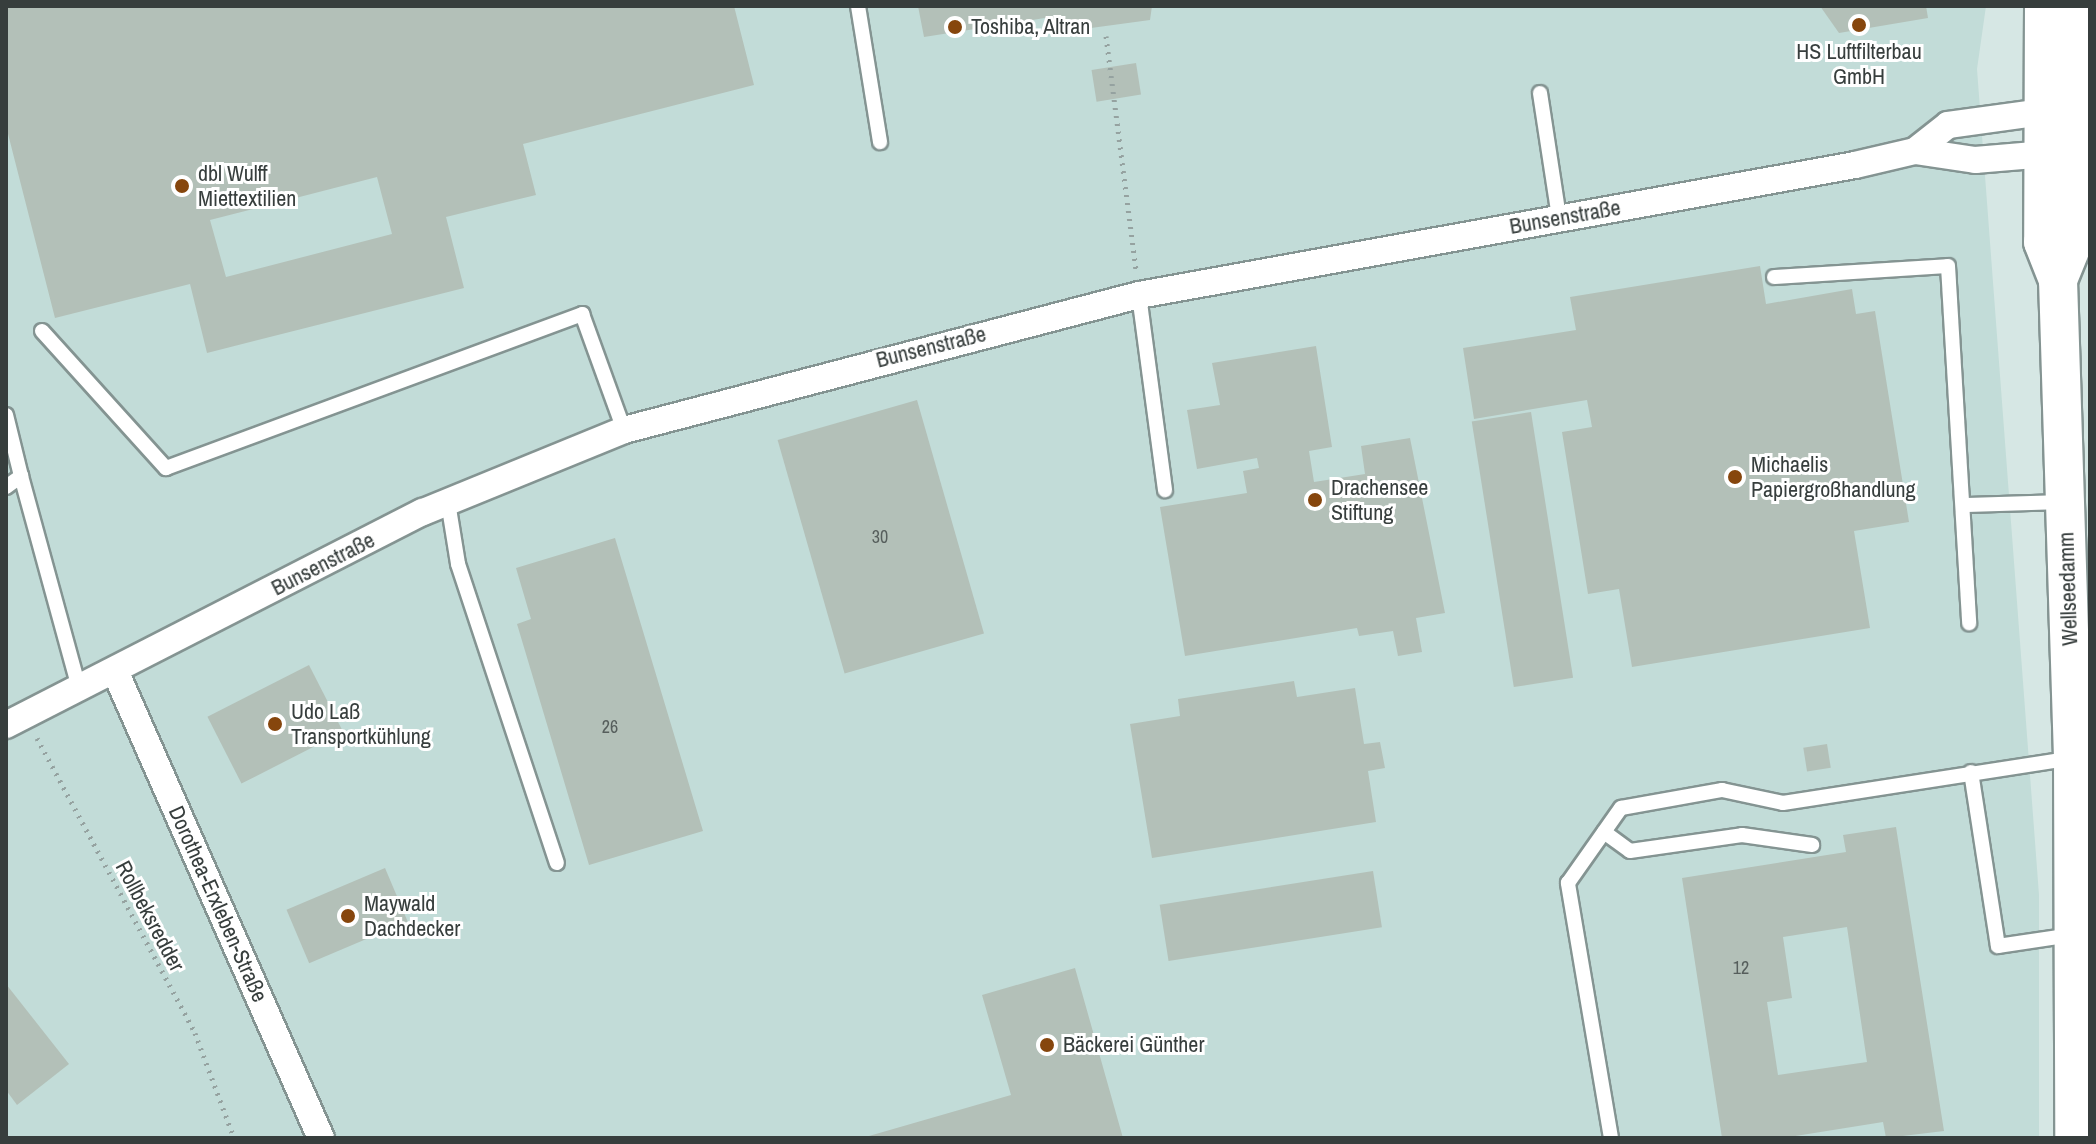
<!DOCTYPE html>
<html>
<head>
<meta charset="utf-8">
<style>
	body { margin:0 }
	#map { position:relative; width:2096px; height:1144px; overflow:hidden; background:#d6e7e4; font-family:"Archivo Narrow",sans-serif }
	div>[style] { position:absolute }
	.built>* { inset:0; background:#c2dcd8 }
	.building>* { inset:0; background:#b3c0b8; transform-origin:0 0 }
	.path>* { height:5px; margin-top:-2.5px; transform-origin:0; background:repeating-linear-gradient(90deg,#95a2a0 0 2px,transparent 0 8px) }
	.roads { filter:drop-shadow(2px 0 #849492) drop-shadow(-2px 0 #849492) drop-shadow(0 2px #849492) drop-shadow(0 -2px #849492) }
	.service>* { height:14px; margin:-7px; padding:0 7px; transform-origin:7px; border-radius:7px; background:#fff }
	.minor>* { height:26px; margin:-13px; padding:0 13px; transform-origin:13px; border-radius:13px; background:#fff }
	.secondary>* { height:38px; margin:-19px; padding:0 19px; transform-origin:19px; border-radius:19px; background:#fff }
	.dots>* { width:22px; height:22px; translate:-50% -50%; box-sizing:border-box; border:4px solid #fff; border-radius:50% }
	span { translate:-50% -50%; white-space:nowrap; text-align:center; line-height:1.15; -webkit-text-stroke:6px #fff; paint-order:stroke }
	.number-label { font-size:18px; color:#565e5c }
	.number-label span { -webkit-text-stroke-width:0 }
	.poi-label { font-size:22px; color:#373e3d }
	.left { translate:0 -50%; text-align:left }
	.street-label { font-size:22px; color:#373e3d }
	.frame { position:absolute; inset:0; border:8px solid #373e3d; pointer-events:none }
</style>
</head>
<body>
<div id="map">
	<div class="built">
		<div style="clip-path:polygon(6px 6px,1986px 6px,1977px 69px,2039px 895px,2039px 1138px,6px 1138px)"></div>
	</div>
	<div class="building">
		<div style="clip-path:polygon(evenodd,6px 6px,734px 6px,754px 85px,523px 144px,536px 195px,446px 217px,464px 288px,207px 353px,190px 284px,55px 318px,6px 126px,6px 6px,377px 177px,392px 234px,226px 277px,210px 220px,377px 177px)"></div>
		<div style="clip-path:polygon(918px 6px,1152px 6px,1150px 20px,1054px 33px,1045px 18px,924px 37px)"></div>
		<div style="clip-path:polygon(1820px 6px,1926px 6px,1928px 18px,1839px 33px)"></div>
		<div style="left:1136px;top:63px;width:32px;height:45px;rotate:81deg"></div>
		<div style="clip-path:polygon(1760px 266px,1766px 304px,1852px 289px,1856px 314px,1875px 311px,1909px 522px,1854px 531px,1870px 628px,1632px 667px,1619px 589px,1588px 594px,1562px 432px,1592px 427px,1587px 400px,1474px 419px,1463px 348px,1576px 330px,1570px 297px)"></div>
		<div style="clip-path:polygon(1316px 346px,1332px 447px,1309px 451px,1314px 482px,1365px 474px,1361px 446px,1410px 438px,1445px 613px,1416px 618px,1422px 652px,1398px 656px,1393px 631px,1359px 636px,1357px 628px,1185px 656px,1160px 507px,1247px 493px,1243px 471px,1259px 468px,1257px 458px,1197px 469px,1187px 410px,1220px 405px,1212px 363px)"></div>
		<div style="left:917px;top:400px;width:243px;height:145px;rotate:74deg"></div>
		<div style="left:1531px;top:412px;width:269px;height:60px;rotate:81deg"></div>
		<div style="clip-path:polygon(615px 538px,703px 831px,589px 865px,517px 624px,531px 619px,516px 568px)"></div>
		<div style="left:309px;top:665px;width:75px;height:114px;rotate:63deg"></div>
		<div style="clip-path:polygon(1294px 681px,1297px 697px,1355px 688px,1364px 744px,1380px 742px,1385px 768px,1368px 771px,1376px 822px,1152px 858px,1130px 724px,1180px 716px,1178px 699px)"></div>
		<div style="left:1827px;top:744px;width:24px;height:24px;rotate:81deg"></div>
		<div style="clip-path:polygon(evenodd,1896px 827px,1944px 1131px,1886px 1138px,1883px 1122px,1783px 1138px,1722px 1138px,1682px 878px,1846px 852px,1843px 835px,1896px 827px,1847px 927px,1867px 1062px,1778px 1075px,1767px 1002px,1792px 998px,1783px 937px,1847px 927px)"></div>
		<div style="left:385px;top:868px;width:58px;height:107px;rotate:67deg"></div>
		<div style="left:1373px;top:871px;width:57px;height:216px;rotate:81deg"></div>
		<div style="clip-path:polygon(1075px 968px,1123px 1138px,862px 1138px,1011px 1095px,982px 995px)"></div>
		<div style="clip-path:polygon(6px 984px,69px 1064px,17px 1105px,6px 1090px)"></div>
	</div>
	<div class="path">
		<div style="left:1106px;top:36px;width:235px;rotate:82.7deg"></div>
		<div style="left:37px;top:738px;width:335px;rotate:61.8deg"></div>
		<div style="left:195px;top:1033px;width:112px;rotate:69.6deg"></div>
	</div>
	<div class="roads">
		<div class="service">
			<div style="left:858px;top:6px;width:138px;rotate:80.8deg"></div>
			<div style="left:1540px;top:93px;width:125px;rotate:81.3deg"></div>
			<div style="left:1774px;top:277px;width:174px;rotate:-3.6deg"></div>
			<div style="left:1948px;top:266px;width:358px;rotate:86.6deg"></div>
			<div style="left:1139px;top:295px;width:197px;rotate:82.4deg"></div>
			<div style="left:42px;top:331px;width:185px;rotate:47.9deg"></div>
			<div style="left:166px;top:468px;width:444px;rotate:-20.3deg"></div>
			<div style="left:582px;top:314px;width:123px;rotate:70.1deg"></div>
			<div style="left:6px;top:415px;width:63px;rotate:76.2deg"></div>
			<div style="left:6px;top:487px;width:19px;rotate:-36deg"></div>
			<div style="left:21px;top:476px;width:220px;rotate:74.7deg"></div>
			<div style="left:448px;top:502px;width:63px;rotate:80.8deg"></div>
			<div style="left:458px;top:564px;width:315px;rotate:71.7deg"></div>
			<div style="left:1966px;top:505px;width:98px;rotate:-1.8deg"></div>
			<div style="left:1971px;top:772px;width:176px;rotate:81.2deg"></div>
			<div style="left:1998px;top:946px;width:75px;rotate:-8.5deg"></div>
			<div style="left:1604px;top:832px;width:32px;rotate:36deg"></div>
			<div style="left:1630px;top:851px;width:113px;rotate:-8.1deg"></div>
			<div style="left:1742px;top:835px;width:71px;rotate:8.1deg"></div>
			<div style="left:1611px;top:1138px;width:259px;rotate:-99.6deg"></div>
			<div style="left:1568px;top:883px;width:92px;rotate:-54.8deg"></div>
			<div style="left:1621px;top:808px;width:103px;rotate:-10.1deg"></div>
			<div style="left:1722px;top:790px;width:62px;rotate:12deg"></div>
			<div style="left:1783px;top:803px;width:293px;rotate:-8.8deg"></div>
		</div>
		<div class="minor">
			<div style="left:1915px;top:151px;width:61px;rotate:8.5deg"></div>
			<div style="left:1975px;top:160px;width:83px;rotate:-4.8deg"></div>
			<div style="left:115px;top:671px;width:510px;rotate:66.2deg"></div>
			<div style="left:6px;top:725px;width:468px;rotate:-27.1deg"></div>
			<div style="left:423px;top:512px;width:217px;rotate:-22.2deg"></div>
			<div style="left:624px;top:430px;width:532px;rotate:-14.69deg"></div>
			<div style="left:1139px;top:295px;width:728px;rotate:-10.29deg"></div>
			<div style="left:1855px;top:165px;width:62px;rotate:-13.1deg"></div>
			<div style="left:1915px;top:151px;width:42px;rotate:-38.2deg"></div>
			<div style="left:1948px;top:125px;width:111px;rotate:-7.8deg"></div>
		</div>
		<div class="secondary">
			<div style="left:2044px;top:6px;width:236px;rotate:90.2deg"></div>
			<div style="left:2043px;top:242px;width:41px;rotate:68.5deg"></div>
			<div style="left:2058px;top:280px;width:478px;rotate:88.2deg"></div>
			<div style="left:2073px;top:758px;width:380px;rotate:89.8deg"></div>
			<div style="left:2058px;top:280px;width:38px;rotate:-68deg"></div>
			<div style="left:2072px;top:245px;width:239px;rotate:-90deg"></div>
		</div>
	</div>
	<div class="dots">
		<div style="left:1859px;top:25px;background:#86460d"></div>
		<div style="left:955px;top:27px;background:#86460d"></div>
		<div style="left:182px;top:186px;background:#86460d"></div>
		<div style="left:1735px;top:477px;background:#86460d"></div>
		<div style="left:1315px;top:500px;background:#86460d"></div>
		<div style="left:275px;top:724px;background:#86460d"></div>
		<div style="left:348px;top:916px;background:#86460d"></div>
		<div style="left:1047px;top:1045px;background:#86460d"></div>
	</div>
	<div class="number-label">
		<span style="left:880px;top:537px">30</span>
		<span style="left:610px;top:727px">26</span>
		<span style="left:1741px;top:968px">12</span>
	</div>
	<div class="poi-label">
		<span class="left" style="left:971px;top:27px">Toshiba, Altran</span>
		<span style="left:1859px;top:64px">HS Luftfilterbau<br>GmbH</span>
		<span class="left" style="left:198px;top:186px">dbl Wulff<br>Miettextilien</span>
		<span class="left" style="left:1751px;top:477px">Michaelis<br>Papiergroßhandlung</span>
		<span class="left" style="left:1331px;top:500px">Drachensee<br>Stiftung</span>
		<span class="left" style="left:291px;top:724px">Udo Laß<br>Transportkühlung</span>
		<span class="left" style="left:364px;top:916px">Maywald<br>Dachdecker</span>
		<span class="left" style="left:1063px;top:1045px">Bäckerei Günther</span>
	</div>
	<div class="street-label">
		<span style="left:1565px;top:217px;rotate:-10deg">Bunsenstraße</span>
		<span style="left:931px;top:347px;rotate:-14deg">Bunsenstraße</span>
		<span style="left:323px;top:564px;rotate:-27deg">Bunsenstraße</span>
		<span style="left:2068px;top:589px;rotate:-92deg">Wellseedamm</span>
		<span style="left:218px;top:904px;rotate:66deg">Dorothea-Erxleben-Straße</span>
		<span style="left:150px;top:916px;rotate:62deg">Rollbeksredder</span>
	</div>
	<div class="frame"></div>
</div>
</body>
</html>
